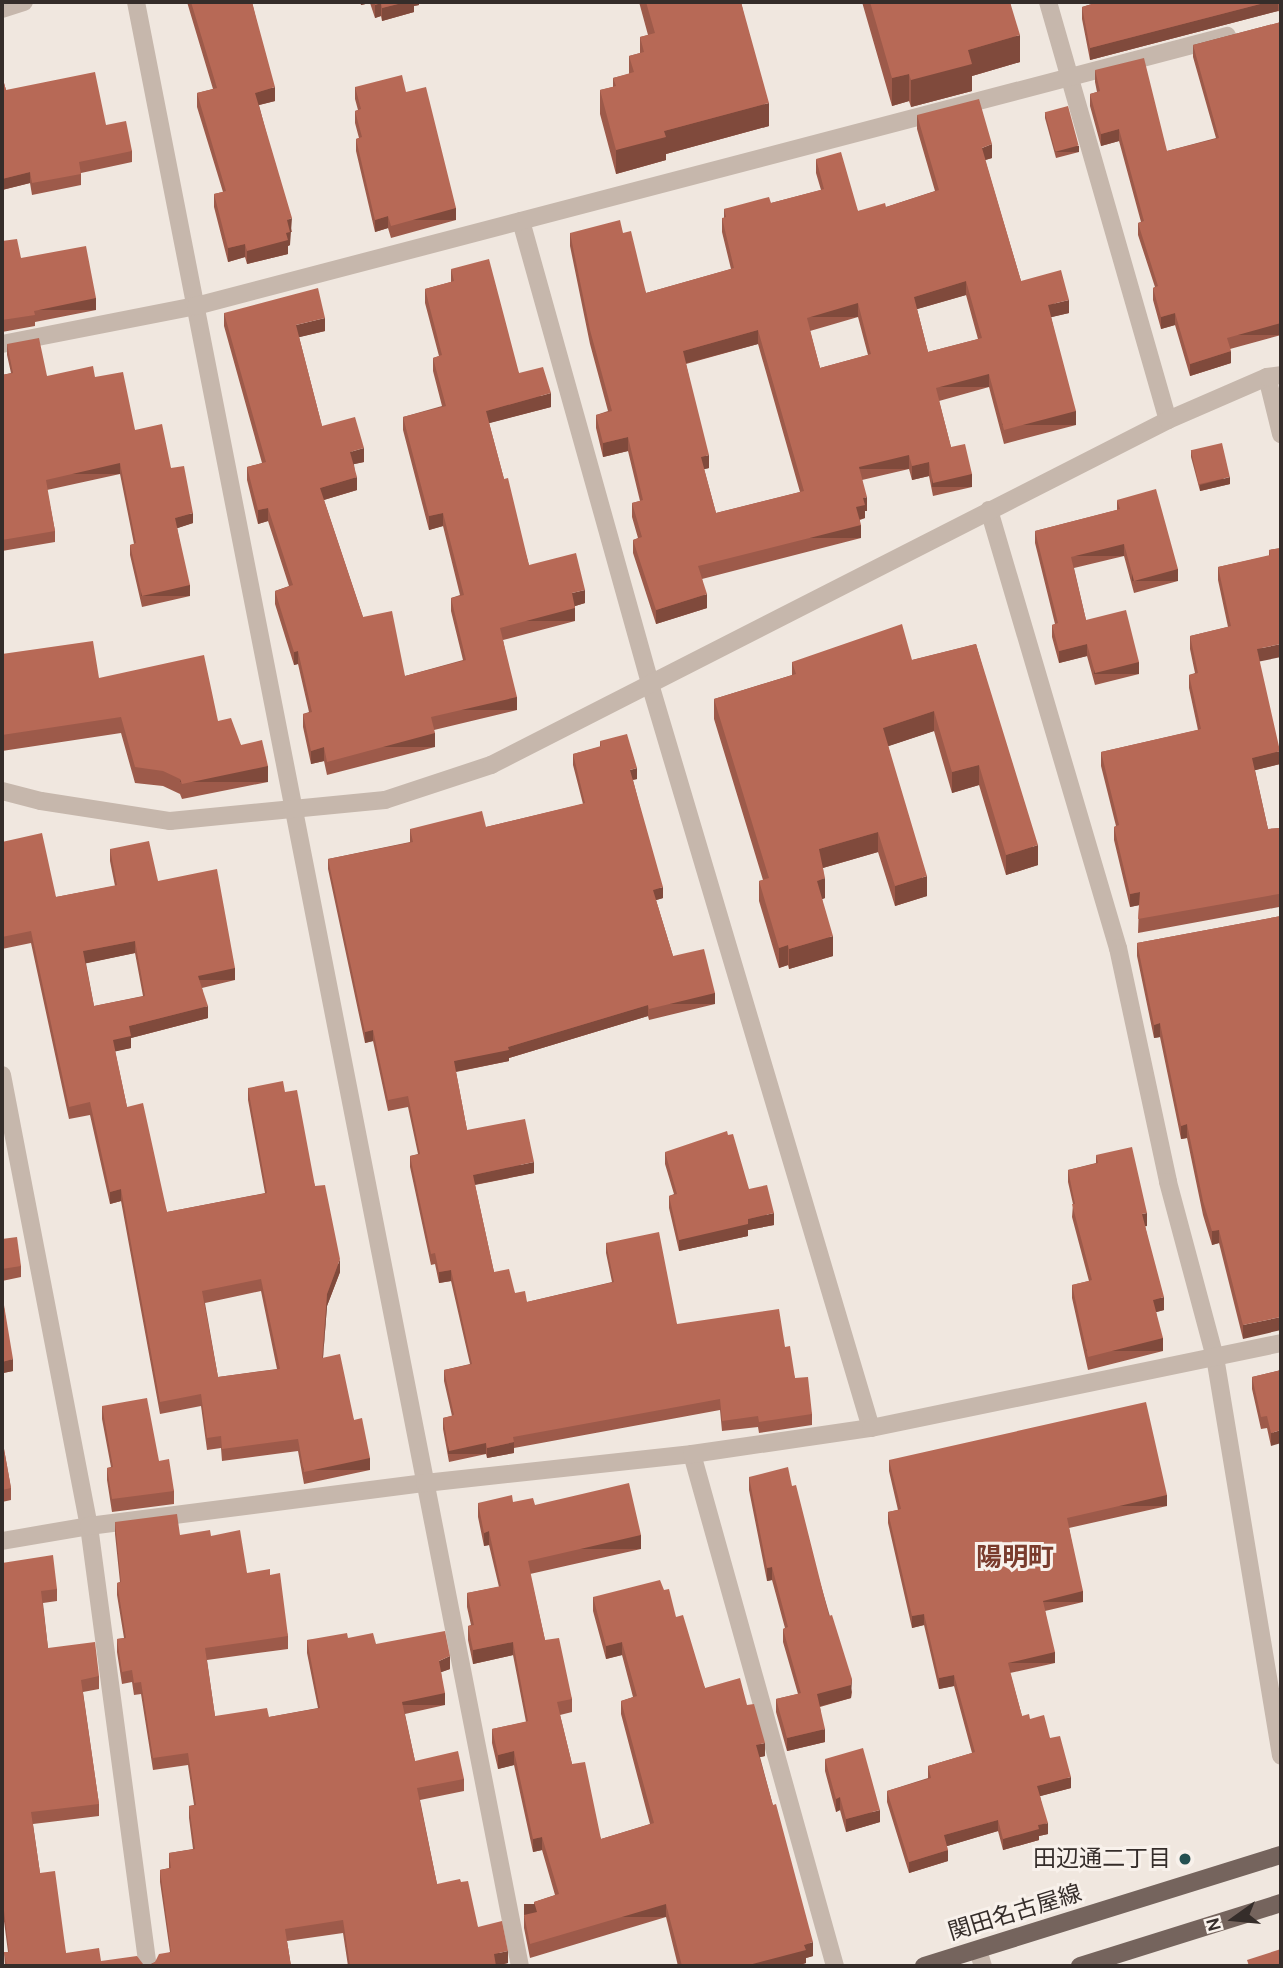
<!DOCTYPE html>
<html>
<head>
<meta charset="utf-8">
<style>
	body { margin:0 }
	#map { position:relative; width:1283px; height:1968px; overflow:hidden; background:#f0e7df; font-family:Karla,"Noto Sans JP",sans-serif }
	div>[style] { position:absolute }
	.minor>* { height:18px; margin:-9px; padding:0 9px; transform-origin:9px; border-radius:9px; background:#c6b7ac }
	.major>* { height:18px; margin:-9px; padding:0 9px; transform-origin:9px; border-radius:9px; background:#75645d }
	.wall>* { inset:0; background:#9d5a4a }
	.shaded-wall>* { inset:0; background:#804a3c; transform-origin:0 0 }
	.building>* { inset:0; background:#b76956; transform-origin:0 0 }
	.dots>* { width:19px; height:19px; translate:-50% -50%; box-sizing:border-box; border:4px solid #f8f1eb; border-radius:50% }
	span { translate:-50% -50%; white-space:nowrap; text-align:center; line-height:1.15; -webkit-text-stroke:6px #f8f1eb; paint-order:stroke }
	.poi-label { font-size:23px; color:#352d2a }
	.right { translate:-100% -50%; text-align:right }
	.street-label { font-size:23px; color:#352d2a }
	.quarter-label { font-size:26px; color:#7a3c2d; font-weight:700 }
	.frame { position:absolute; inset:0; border:4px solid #352d2a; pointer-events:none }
	.north { position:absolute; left:1199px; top:1884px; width:70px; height:70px; -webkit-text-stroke:5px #f8f1eb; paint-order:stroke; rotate:255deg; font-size:19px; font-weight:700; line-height:28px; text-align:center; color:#352d2a }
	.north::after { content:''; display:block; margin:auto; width:24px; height:32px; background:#352d2a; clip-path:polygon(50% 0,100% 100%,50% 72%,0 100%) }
</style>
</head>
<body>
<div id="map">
	<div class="minor">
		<div style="left:136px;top:2px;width:2001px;rotate:78.94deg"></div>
		<div style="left:1048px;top:2px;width:435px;rotate:74deg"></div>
		<div style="left:2px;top:9px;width:23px;rotate:-18deg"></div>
		<div style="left:521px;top:221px;width:481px;rotate:74.4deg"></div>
		<div style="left:650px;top:684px;width:776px;rotate:73.46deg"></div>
		<div style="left:2px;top:344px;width:198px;rotate:-11.1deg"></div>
		<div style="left:196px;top:306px;width:1066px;rotate:-14.68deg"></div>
		<div style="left:1267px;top:377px;width:59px;rotate:76.2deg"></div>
		<div style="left:989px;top:510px;width:457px;rotate:73.6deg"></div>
		<div style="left:1118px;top:948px;width:239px;rotate:77.9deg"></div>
		<div style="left:1168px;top:1182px;width:181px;rotate:75deg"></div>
		<div style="left:1215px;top:1357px;width:404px;rotate:80.6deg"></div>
		<div style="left:2px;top:791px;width:40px;rotate:14.4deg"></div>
		<div style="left:41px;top:801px;width:131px;rotate:8.8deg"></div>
		<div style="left:170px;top:821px;width:216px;rotate:-5.6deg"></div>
		<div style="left:385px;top:800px;width:112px;rotate:-18.3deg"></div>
		<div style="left:491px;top:765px;width:760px;rotate:-27deg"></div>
		<div style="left:1168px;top:420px;width:108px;rotate:-23.5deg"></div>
		<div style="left:1267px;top:377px;width:14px;rotate:-8deg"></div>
		<div style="left:2px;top:1075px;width:459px;rotate:79.1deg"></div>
		<div style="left:89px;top:1526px;width:444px;rotate:82.4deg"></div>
		<div style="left:692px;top:1454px;width:532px;rotate:74.4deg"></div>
		<div style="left:2px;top:1541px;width:88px;rotate:-9.8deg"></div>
		<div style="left:89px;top:1526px;width:339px;rotate:-7.3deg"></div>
		<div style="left:425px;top:1483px;width:269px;rotate:-6.2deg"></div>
		<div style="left:692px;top:1454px;width:181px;rotate:-8.3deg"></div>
		<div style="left:871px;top:1428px;width:419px;rotate:-11.7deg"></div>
		<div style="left:978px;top:1950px;width:17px;rotate:73deg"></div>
	</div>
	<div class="major">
		<div style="left:924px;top:1966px;width:374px;rotate:-17.3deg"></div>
		<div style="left:1080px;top:1966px;width:211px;rotate:-17.4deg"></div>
	</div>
	<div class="wall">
		<div style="clip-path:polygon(187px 2px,252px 2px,275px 101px,259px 105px,292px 232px,290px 232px,290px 245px,288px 246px,288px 254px,247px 264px,245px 257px,228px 262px,214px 207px,214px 194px,223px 192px,197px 107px,197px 93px,213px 89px)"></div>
		<div style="clip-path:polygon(360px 2px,419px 2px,419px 5px,414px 6px,414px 12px,382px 21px,381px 16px,375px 18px,370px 3px,361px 5px)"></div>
		<div style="clip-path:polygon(639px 2px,741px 2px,769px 126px,666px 154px,666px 160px,616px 174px,600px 114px,600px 90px,613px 87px,613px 78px,629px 74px,629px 56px,640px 53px,640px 37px,648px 35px)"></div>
		<div style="clip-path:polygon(862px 2px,1010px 2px,1020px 62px,972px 76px,972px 91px,911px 107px,909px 101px,892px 106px)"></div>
		<div style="clip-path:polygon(1092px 2px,1281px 2px,1281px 12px,1278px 11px,1090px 60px,1082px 19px,1082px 7px,1092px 4px)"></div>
		<div style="clip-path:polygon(1281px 22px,1281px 335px,1230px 349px,1231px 363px,1190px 376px,1175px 325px,1161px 329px,1153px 300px,1153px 288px,1155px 287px,1138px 235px,1138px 223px,1141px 222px,1119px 141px,1101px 146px,1090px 106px,1090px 94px,1097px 92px,1095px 82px,1095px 70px,1167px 151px,1216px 138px,1193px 57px,1193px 45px)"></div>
		<div style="clip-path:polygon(2px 76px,6px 90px,106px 125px,132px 151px,132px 162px,81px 173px,81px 185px,32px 195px,30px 183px,2px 190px)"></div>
		<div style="clip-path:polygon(355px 87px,406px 92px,456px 220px,391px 238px,388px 228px,375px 232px,356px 151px,356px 139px,359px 138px,355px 123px,355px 111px,358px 110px,355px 99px)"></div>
		<div style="clip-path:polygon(1045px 112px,1079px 152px,1056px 158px,1045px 118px)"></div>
		<div style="clip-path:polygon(evenodd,917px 115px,992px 158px,985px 160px,1021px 281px,1069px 313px,1051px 317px,1076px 425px,1004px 444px,989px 387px,939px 401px,951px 447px,972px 487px,933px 496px,929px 476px,912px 480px,909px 469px,862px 480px,867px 511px,865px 511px,865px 518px,860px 520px,861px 538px,702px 579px,707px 608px,656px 624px,633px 553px,633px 540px,638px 538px,632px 517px,632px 503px,640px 501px,628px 451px,603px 457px,596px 428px,596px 415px,608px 411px,590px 344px,570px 246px,570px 233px,623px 233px,646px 293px,731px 269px,722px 232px,722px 218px,724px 218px,724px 209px,771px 203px,821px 190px,816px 173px,816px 159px,858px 211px,886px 207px,935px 191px,917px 129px,917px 115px,966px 295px,978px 339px,928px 352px,917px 309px,966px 295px,917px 115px,858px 317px,868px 355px,820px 368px,810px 331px,858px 317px,917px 115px,758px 344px,800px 492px,716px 513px,704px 469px,709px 468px,686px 364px,758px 344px)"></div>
		<div style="clip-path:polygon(2px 241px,21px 258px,96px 310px,35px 322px,35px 326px,2px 332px)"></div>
		<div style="clip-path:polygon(451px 269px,519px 373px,551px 407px,489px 423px,504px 479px,529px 565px,585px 603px,575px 606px,575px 621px,503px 640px,517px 710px,434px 730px,435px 747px,327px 775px,324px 761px,311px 764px,303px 727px,303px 714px,309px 712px,298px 664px,294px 665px,275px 604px,275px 591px,289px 586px,268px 521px,258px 524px,247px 480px,247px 467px,262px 463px,224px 326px,224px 313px,325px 331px,299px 337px,322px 426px,364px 462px,354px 464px,357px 490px,324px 500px,363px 617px,405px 676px,463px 660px,451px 611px,451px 598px,460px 595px,443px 526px,429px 530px,403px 430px,403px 417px,442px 406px,433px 371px,433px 358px,439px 356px,425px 303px,425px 289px,451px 282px)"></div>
		<div style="clip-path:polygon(7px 344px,47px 376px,95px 377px,135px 430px,171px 468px,193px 523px,177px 528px,190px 596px,142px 607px,130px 555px,130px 545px,134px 544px,120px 474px,47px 490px,55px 531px,55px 542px,2px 551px,2px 375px,11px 373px,7px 355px)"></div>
		<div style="clip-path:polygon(1191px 450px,1230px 484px,1200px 491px,1191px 457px)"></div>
		<div style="clip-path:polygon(1117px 500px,1178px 581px,1134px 593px,1124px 556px,1074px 568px,1086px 620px,1139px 674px,1095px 685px,1087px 656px,1059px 663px,1052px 637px,1052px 625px,1055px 624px,1035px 543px,1035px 531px,1117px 510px)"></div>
		<div style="clip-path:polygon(1281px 548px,1259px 662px,1280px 764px,1255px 770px,1268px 829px,1281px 828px,1281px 908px,1279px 907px,1138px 933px,1139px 905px,1130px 907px,1114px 840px,1114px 827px,1116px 826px,1101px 766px,1101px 752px,1198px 730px,1189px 688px,1189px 675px,1195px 673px,1190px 649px,1190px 636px,1228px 627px,1218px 580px,1218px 567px,1269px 556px,1269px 550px)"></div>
		<div style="clip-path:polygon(976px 644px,1038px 865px,1006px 875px,979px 785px,952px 793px,934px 731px,888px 746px,927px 896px,895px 906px,878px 852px,823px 868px,825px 898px,822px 899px,833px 956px,789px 969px,788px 965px,779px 968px,759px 901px,759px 881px,763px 880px,714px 719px,714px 699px,792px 675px,792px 662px,912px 660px)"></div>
		<div style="clip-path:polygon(2px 654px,99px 678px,218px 721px,241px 745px,268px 782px,182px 799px,180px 794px,163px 786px,135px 783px,121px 733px,2px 751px)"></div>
		<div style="clip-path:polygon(600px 741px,637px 779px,633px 780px,663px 898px,656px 900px,673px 956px,715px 1004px,649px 1020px,648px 1016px,509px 1058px,509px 1061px,456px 1072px,467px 1130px,534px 1173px,475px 1185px,494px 1272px,515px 1293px,527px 1302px,612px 1282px,606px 1253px,606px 1243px,677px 1324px,785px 1347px,795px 1378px,812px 1414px,812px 1425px,759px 1433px,758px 1427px,722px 1431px,720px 1410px,514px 1448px,514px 1453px,487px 1458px,486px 1454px,449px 1462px,443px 1429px,443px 1418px,452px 1416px,444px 1381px,444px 1370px,470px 1364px,451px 1281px,439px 1283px,435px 1264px,431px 1265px,410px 1167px,410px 1156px,418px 1154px,408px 1107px,388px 1111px,373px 1041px,365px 1043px,328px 869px,328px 859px,410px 842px,410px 829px,486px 827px,583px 804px,573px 765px,573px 754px,600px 747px)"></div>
		<div style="clip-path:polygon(evenodd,2px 842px,56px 897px,115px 886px,110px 861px,110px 849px,158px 881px,235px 980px,202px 988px,208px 1018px,131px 1038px,131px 1048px,115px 1051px,127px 1107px,167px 1212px,265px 1193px,248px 1100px,248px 1088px,285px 1092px,315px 1186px,340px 1272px,327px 1306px,323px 1358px,354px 1420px,370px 1470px,304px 1484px,298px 1451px,222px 1461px,221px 1448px,207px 1450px,201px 1406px,160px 1414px,121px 1201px,110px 1204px,90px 1115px,69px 1119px,31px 943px,2px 949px,2px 842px,135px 953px,143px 996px,94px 1006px,86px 963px,135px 953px,2px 842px,261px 1291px,277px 1369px,218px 1377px,205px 1303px,261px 1291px)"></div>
		<div style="clip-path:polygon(1281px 916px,1243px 1339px,1219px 1243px,1212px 1245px,1203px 1215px,1187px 1138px,1181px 1139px,1160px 1037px,1154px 1038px,1137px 956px,1137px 943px)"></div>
		<div style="clip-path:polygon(665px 1152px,749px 1189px,774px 1225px,748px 1230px,748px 1236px,679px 1251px,669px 1208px,669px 1196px,674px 1194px,665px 1164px)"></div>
		<div style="clip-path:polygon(1096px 1155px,1147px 1226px,1145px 1226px,1164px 1310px,1156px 1312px,1163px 1351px,1088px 1370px,1072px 1298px,1072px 1285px,1089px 1281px,1072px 1217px,1073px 1204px,1068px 1182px,1068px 1170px,1096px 1163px)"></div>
		<div style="clip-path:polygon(2px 1239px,21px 1266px,21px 1277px,2px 1281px)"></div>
		<div style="clip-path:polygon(2px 1293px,13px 1371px,4px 1373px,4px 1389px,2px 1389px)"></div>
		<div style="clip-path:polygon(1281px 1370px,1271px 1446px,1267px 1428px,1261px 1429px,1252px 1389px,1252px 1377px)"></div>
		<div style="clip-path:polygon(102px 1406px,159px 1461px,174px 1491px,174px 1504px,112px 1512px,107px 1480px,107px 1468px,111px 1467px,102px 1419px)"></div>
		<div style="clip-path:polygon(2px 1438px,11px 1488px,11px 1500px,2px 1502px)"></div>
		<div style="clip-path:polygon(889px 1460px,1167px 1506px,1069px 1528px,1083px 1602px,1045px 1611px,1055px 1663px,1010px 1673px,1022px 1716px,1030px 1719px,1050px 1738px,1071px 1788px,1040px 1796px,1048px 1834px,1039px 1836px,1039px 1840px,1003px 1850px,998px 1831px,947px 1846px,948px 1861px,909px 1873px,887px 1802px,887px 1791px,928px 1778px,928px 1766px,972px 1753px,954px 1686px,939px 1689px,924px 1625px,912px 1628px,888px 1523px,888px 1512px,898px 1510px,889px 1471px)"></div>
		<div style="clip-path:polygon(749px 1477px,792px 1486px,852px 1692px,851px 1698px,820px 1707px,825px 1742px,787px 1751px,776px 1712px,776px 1699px,798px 1694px,783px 1642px,783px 1629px,785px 1628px,772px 1580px,767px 1581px,749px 1490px)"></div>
		<div style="clip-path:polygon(513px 1502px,535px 1505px,641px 1549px,530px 1574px,545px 1640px,572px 1699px,572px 1712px,560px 1715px,572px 1764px,601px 1839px,650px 1824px,621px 1714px,621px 1701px,633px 1697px,622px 1655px,606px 1659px,593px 1611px,593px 1597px,676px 1617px,705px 1688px,747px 1705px,765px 1756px,760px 1757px,813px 1956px,806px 1958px,806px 1963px,796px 1966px,678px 1966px,666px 1917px,530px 1958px,524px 1928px,524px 1915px,534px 1912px,534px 1902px,555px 1895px,542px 1850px,533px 1852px,514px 1765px,498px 1769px,492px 1743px,492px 1729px,526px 1722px,513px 1655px,473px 1664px,468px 1640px,468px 1626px,471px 1625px,467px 1607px,467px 1593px,499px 1587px,489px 1545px,484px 1546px,478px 1517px,478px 1503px)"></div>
		<div style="clip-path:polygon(115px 1522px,180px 1535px,211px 1536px,247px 1573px,270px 1575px,288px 1636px,288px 1649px,207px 1660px,215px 1716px,269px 1717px,318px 1708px,307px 1653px,307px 1640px,348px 1638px,376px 1644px,450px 1669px,441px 1672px,445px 1705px,405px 1714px,415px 1761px,464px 1779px,464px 1791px,420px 1800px,437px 1884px,478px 1927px,508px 1963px,496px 1966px,348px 1966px,343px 1933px,287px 1941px,291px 1966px,5px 1966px,4px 1952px,8px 1952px,2px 1906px,2px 1563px,57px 1589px,57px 1601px,43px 1603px,48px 1648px,99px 1676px,99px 1689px,83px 1692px,99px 1804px,99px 1816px,33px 1824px,40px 1873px,66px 1953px,101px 1961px,149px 1965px,155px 1962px,170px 1952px,160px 1882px,160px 1870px,169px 1868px,169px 1853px,193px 1849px,189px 1818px,189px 1806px,194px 1805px,188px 1765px,153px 1770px,141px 1694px,134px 1695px,132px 1682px,122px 1684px,117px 1652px,117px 1639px,124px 1638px,117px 1595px,117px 1583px,120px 1582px,115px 1534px)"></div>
		<div style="clip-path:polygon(825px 1759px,880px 1822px,846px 1832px,840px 1810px,836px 1812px,825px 1771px)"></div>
	</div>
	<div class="shaded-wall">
		<div style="clip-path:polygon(361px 2px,370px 2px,370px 3px,361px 5px)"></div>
		<div style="clip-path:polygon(406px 2px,419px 2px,419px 5px,414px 6px,414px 12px,382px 21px,382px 8px)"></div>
		<div style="clip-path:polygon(1268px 2px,1278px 2px,1278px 11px,1090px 60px,1090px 48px)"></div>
		<div style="clip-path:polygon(381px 3px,381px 16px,375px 18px,375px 5px)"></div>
		<div style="clip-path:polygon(1020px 35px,1020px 62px,972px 76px,972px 91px,911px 107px,911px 80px,968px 50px)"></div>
		<div style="clip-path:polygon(909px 74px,909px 101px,892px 106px,892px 78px)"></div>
		<div style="clip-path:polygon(275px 87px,275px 101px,255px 106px,255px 93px)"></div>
		<div style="clip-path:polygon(769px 103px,769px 126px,666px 154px,666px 160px,616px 174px,616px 150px,664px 131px)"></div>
		<div style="clip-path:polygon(1119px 129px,1119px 141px,1101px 146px,1101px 134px)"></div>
		<div style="clip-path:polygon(992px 144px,992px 158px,982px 161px,982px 148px)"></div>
		<div style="left:1079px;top:146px;width:6px;height:24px;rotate:90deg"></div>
		<div style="clip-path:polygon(30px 172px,30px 183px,2px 190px,2px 179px)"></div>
		<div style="left:456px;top:208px;width:12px;height:67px;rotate:90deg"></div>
		<div style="clip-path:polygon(388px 216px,388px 228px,375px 232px,375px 220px)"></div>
		<div style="clip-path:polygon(292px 218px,290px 245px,288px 246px,288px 254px,247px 264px,247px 251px,287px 220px)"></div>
		<div style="clip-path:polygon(245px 244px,245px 257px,228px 262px,228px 248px)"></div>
		<div style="clip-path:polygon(966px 281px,966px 295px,914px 310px,914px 297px)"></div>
		<div style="left:96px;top:298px;width:12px;height:63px;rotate:90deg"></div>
		<div style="clip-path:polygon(1069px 300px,1069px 313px,1048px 318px,1048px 305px)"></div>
		<div style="left:858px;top:303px;width:14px;height:53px;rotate:90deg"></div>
		<div style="clip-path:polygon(1175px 313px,1175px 325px,1161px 329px,1161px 317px)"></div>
		<div style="clip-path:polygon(325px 318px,325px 331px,296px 338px,296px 325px)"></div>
		<div style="left:1281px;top:323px;width:12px;height:56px;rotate:90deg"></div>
		<div style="clip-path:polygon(758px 330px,758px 344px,683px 364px,683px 351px)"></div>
		<div style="clip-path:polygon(1231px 351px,1231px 363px,1190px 376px,1190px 364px)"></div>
		<div style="left:989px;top:374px;width:13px;height:55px;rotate:90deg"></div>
		<div style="clip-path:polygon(551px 393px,551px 407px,486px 424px,486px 411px)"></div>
		<div style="left:1076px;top:411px;width:14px;height:74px;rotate:90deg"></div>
		<div style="clip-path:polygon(628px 437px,628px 451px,603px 457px,603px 443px)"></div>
		<div style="clip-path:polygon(364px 448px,364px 462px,350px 465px,350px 452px)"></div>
		<div style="clip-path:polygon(709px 455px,709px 468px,701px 470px,701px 457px)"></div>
		<div style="left:909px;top:455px;width:14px;height:51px;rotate:90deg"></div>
		<div style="clip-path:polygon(929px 462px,929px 476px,912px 480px,912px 466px)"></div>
		<div style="left:120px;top:463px;width:11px;height:76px;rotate:90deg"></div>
		<div style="left:972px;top:474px;width:13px;height:40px;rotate:90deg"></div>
		<div style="clip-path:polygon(357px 477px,357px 490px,320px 501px,320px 488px)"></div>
		<div style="clip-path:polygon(1230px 477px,1230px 484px,1200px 491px,1200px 485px)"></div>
		<div style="clip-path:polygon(867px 497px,867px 511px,865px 511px,865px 518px,856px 520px,856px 507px,863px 498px)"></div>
		<div style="clip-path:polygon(268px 508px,268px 521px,258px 524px,258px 510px)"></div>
		<div style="clip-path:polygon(193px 513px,193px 523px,175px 529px,175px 518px)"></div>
		<div style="clip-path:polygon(443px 513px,443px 526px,429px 530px,429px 516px)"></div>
		<div style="left:861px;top:525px;width:13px;height:168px;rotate:90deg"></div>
		<div style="left:1124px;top:544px;width:12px;height:55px;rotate:90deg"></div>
		<div style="left:1178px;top:569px;width:12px;height:46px;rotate:90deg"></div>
		<div style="left:190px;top:585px;width:11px;height:49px;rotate:90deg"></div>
		<div style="clip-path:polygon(585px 590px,585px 603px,572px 607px,572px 593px)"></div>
		<div style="clip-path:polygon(707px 594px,707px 608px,656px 624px,656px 610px)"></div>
		<div style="left:575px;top:608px;width:13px;height:78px;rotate:90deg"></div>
		<div style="clip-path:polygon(1087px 644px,1087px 656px,1059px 663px,1059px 651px)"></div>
		<div style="clip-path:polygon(1281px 644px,1281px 657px,1257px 662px,1257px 649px)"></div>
		<div style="clip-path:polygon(298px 651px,298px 664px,294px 665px,294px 652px)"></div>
		<div style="left:1139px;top:662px;width:12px;height:45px;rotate:90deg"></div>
		<div style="left:517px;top:697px;width:13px;height:88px;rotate:90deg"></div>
		<div style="clip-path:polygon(934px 711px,934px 731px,883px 748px,883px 728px)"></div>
		<div style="left:435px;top:733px;width:14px;height:112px;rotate:90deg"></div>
		<div style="clip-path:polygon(324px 747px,324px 761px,311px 764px,311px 751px)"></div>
		<div style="clip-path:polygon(1280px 751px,1280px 764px,1252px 771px,1252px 758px)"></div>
		<div style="clip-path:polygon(979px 765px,979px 785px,952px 793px,952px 772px)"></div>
		<div style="left:268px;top:766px;width:16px;height:88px;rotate:90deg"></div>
		<div style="clip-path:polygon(637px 768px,637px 779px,630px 780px,630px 770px)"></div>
		<div style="clip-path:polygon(878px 832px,878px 852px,819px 869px,819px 849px)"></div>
		<div style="clip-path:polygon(1038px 845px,1038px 865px,1006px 875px,1006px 855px)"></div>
		<div style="clip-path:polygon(927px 876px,927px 896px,895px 906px,895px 886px)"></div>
		<div style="clip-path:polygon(825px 878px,825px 898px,817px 901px,817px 881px)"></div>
		<div style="clip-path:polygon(663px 887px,663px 898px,653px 901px,653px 890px)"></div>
		<div style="clip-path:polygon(1140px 892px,1140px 905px,1130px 907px,1130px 894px)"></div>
		<div style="clip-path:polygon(833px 936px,833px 956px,789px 969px,789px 949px)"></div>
		<div style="clip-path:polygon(135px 941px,135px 953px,83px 964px,83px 951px)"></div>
		<div style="clip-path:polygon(788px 945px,788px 965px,779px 968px,779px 948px)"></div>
		<div style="left:235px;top:968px;width:12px;height:38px;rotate:90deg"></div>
		<div style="left:715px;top:993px;width:11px;height:68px;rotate:90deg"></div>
		<div style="clip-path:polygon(648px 1005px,648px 1016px,509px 1058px,509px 1061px,454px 1072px,454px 1061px,508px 1047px)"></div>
		<div style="clip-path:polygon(208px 1006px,208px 1018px,131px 1038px,131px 1048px,113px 1052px,113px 1040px,129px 1026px)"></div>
		<div style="clip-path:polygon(1160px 1023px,1160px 1037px,1154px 1038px,1154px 1025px)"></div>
		<div style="clip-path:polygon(373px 1030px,373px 1041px,365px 1043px,365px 1032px)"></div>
		<div style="clip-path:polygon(1187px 1124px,1187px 1138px,1181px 1139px,1181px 1126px)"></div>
		<div style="clip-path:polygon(534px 1162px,534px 1173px,473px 1185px,473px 1175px)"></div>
		<div style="clip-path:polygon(121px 1189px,121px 1201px,110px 1204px,110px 1192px)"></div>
		<div style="clip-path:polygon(774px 1213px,774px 1225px,748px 1230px,748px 1236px,679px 1251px,679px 1240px,748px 1219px)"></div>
		<div style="clip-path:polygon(1147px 1213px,1147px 1226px,1142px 1227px,1142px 1214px)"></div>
		<div style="clip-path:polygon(1219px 1230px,1219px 1243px,1212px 1245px,1212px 1231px)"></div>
		<div style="clip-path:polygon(340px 1259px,340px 1272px,327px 1306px,322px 1370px,327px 1294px)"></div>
		<div style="clip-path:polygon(451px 1270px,451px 1281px,439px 1283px,439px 1272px)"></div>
		<div style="clip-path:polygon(1164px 1297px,1164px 1310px,1153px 1313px,1153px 1300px)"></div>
		<div style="clip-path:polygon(1281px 1317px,1281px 1330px,1243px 1339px,1243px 1325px)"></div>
		<div style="left:1163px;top:1338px;width:13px;height:77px;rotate:90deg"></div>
		<div style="clip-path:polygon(13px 1359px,13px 1371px,2px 1373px,2px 1362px)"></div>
		<div style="clip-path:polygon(1281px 1430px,1281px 1443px,1271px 1446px,1271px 1433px)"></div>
		<div style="clip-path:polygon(514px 1442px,514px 1453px,487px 1458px,487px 1448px)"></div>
		<div style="left:486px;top:1443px;width:11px;height:38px;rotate:90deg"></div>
		<div style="left:370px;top:1458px;width:12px;height:67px;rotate:90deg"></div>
		<div style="left:1167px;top:1495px;width:11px;height:103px;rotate:90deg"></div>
		<div style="clip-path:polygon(489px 1531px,489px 1545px,484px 1546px,484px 1533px)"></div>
		<div style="left:641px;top:1535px;width:14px;height:116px;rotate:90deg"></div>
		<div style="clip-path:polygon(772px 1567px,772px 1580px,767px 1581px,767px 1568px)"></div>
		<div style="left:1083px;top:1591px;width:11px;height:41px;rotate:90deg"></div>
		<div style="clip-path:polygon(924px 1614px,924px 1625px,912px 1628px,912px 1616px)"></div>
		<div style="clip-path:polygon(513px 1642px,513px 1655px,473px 1664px,473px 1650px)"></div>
		<div style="clip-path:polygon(622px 1642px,622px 1655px,606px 1659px,606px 1646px)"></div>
		<div style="left:1055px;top:1652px;width:11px;height:48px;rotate:90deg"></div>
		<div style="clip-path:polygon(450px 1656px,450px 1669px,439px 1673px,439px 1661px)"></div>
		<div style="clip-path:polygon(954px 1675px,954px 1686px,939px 1689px,939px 1678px)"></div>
		<div style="clip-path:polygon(852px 1679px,851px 1698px,817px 1707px,817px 1694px)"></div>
		<div style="left:445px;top:1693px;width:12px;height:44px;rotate:90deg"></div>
		<div style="clip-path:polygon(825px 1729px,825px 1742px,787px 1751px,787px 1738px)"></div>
		<div style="clip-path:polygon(765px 1743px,765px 1756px,756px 1758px,756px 1745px)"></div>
		<div style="clip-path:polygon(514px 1751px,514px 1765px,498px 1769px,498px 1755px)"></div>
		<div style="clip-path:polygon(1071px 1777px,1071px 1788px,1037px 1797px,1037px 1786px)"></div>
		<div style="clip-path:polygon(840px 1797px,840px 1810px,836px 1812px,836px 1799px)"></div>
		<div style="clip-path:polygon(880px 1810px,880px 1822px,846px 1832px,846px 1819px)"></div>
		<div style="clip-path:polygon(998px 1820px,998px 1831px,944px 1847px,944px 1835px)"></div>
		<div style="clip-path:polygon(1048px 1823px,1048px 1834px,1039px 1836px,1039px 1840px,1003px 1850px,1003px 1839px,1038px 1825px)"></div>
		<div style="clip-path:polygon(542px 1837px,542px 1850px,533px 1852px,533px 1839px)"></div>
		<div style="clip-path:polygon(948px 1850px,948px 1861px,909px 1873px,909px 1862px)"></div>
		<div style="left:666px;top:1904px;width:13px;height:142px;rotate:90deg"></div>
		<div style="clip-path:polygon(813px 1942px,813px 1956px,806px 1958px,806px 1963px,796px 1966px,745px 1966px)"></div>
		<div style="clip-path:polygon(508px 1951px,508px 1963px,494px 1966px,494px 1954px)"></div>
	</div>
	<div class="building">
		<div style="clip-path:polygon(191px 2px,252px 2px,275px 87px,255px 93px,292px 218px,287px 220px,290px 232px,286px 233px,288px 240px,247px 251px,245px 244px,228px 248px,214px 194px,226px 191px,197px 93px,217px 88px)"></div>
		<div style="clip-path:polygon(374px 2px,406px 2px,382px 8px,381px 3px,375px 5px)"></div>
		<div style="clip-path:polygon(646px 2px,741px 2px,769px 103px,664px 131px,666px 137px,616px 150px,600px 90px,616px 86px,613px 78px,634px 72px,629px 56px,644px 52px,640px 37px,655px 33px)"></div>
		<div style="clip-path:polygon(870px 2px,1010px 2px,1020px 35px,968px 50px,972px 64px,911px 80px,909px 74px,892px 78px)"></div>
		<div style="clip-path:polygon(1095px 2px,1268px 2px,1090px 48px,1082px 7px,1095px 3px)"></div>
		<div style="clip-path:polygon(1281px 22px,1281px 323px,1227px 338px,1231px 351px,1190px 364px,1175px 313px,1161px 317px,1153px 288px,1158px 286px,1138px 223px,1144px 221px,1119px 129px,1101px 134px,1090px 94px,1100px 91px,1095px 70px,1144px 58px,1167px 151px,1219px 138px,1193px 45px)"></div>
		<div style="clip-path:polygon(95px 72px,106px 125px,126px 121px,132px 151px,79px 162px,81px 174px,32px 183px,30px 172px,2px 179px,2px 76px,6px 90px)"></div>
		<div style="clip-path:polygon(402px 75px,406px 92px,426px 87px,456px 208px,391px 226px,388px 216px,375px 220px,356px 139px,362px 137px,355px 111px,361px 109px,355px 87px)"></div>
		<div style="clip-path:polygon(evenodd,979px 99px,992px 144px,982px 148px,1021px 281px,1061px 270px,1069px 300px,1048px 305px,1076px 411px,1004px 430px,989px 374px,936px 388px,951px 447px,965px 444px,972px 474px,933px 483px,929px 462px,912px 466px,909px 455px,859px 467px,867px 497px,863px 498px,865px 505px,856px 507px,861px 525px,698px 566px,707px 594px,656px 610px,633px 540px,642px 537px,632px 503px,643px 500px,628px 437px,603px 443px,596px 415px,612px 411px,590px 330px,570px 233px,620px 220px,623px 233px,631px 231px,646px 293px,734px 268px,722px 218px,726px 217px,724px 209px,769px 197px,771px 203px,824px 189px,816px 159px,841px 152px,858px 211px,885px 203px,886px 207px,939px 190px,917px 115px,979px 99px,966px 281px,982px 338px,928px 352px,914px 297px,966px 281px,979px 99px,858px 303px,871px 354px,820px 368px,807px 318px,858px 303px,979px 99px,758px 330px,804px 491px,716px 513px,701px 457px,709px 455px,683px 351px,758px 330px)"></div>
		<div style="left:1068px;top:106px;width:41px;height:24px;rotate:75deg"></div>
		<div style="clip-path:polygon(17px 239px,21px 258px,86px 246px,96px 298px,34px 311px,35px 315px,2px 320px,2px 241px)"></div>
		<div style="clip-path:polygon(489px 259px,519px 373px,543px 367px,551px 393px,486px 411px,504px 479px,508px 478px,529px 565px,576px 553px,585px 590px,572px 593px,575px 608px,500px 628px,517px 697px,431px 717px,435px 733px,327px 762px,324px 747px,311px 751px,303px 714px,312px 712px,298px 651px,294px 652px,275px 591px,293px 585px,268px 508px,258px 510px,247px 467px,266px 462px,224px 313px,318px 288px,325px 318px,296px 325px,322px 426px,355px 417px,364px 448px,350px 452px,357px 477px,320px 488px,363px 617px,392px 611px,405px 676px,466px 660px,451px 598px,464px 595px,443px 513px,429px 516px,403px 417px,446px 406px,433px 358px,442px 355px,425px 289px,454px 281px,451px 269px)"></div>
		<div style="clip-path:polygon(39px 338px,47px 376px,93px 366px,95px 377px,123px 372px,135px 430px,162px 424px,171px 468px,184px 466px,193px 513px,175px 518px,190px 585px,142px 596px,130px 545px,136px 543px,120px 463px,46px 480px,55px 531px,2px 540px,2px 375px,13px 373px,7px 344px)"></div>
		<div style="left:1222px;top:443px;width:35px;height:32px;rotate:77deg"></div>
		<div style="clip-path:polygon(1156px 489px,1178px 569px,1134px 581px,1124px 544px,1071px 557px,1086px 620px,1126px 610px,1139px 662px,1095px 673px,1087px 644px,1059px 651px,1052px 625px,1058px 623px,1035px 531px,1120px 509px,1117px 500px)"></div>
		<div style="clip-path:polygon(1281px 548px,1281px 644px,1257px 649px,1280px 751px,1252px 758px,1268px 829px,1281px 828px,1281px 894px,1279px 894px,1138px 919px,1140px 892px,1130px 894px,1114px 827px,1119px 825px,1101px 752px,1201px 729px,1189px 675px,1198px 673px,1190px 636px,1231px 626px,1218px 567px,1270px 555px,1269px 550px)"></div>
		<div style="clip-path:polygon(902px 624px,912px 660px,976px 644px,1038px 845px,1006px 855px,979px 765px,952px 772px,934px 711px,883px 728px,927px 876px,895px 886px,878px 832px,819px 849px,825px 878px,817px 881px,833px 936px,789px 949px,788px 945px,779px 948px,759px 881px,769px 878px,714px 699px,796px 674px,792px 662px)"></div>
		<div style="clip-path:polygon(93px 641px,99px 678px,204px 655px,218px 721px,231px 718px,241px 745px,262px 740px,268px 766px,182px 784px,180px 779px,163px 771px,135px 767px,121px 717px,2px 735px,2px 654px)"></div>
		<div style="clip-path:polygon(627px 734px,637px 768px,630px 770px,663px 887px,653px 890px,673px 956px,704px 949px,715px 993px,649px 1009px,648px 1005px,508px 1047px,509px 1050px,454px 1061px,467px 1130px,525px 1119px,534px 1162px,473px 1175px,494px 1272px,509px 1269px,515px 1293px,525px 1291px,527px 1302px,614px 1282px,606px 1243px,659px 1232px,677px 1324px,779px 1309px,785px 1347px,790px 1346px,795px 1378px,808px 1377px,812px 1414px,759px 1422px,758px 1416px,722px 1421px,720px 1399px,513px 1437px,514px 1442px,487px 1448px,486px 1443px,449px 1451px,443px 1418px,454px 1415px,444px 1370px,472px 1364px,451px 1270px,439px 1272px,435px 1253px,431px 1254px,410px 1156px,420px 1154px,408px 1096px,388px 1100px,373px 1030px,365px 1032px,328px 859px,413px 842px,410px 829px,482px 811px,486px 827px,585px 803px,573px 754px,601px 746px,600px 741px)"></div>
		<div style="clip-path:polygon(evenodd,42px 833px,56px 897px,117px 885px,110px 849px,149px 841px,158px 881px,217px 869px,235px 968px,198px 976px,208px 1006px,129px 1026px,131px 1036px,113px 1040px,127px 1107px,143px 1103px,167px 1212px,267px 1193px,248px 1088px,283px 1081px,285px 1092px,297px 1090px,315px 1186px,325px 1185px,340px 1259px,327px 1294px,322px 1358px,340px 1354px,354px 1420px,362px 1418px,370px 1458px,304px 1472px,298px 1439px,222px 1449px,221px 1436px,207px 1438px,201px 1394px,160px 1402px,121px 1189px,110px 1192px,90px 1102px,69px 1107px,31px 931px,2px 937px,2px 842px,42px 833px,135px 941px,145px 996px,94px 1006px,83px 951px,135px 941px,42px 833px,261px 1279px,280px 1369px,218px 1377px,202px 1291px,261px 1279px)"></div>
		<div style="clip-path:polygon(1281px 916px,1281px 1317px,1243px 1325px,1219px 1230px,1212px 1231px,1203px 1201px,1187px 1124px,1181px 1126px,1160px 1023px,1154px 1025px,1137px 943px)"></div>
		<div style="clip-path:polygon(727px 1131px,728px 1135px,733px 1134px,749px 1189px,767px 1185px,774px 1213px,748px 1219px,748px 1224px,679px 1240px,669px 1196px,677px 1194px,665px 1152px)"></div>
		<div style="clip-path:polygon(1132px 1147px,1147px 1213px,1142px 1214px,1164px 1297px,1153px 1300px,1163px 1338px,1088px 1357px,1072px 1285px,1092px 1280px,1072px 1204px,1075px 1204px,1068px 1170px,1098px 1163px,1096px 1155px)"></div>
		<div style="clip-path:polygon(17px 1237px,21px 1266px,2px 1269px,2px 1239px)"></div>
		<div style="clip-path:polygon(2px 1293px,13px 1359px,2px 1362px,4px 1377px,2px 1378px)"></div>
		<div style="clip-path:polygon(1281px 1370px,1281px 1430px,1271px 1433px,1267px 1416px,1261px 1417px,1252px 1377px)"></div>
		<div style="clip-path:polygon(147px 1398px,159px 1461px,169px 1459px,174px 1491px,112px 1499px,107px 1468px,113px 1467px,102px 1406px)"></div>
		<div style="clip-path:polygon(1146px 1402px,1167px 1495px,1067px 1518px,1083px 1591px,1043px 1601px,1055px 1652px,1008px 1663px,1022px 1716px,1029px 1714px,1030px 1719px,1044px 1715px,1050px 1738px,1060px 1736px,1071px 1777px,1037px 1786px,1048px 1823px,1038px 1825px,1039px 1829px,1003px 1839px,998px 1820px,944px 1835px,948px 1850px,909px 1862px,887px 1791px,931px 1778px,928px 1766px,975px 1752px,954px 1675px,939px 1678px,924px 1614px,912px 1616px,888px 1512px,901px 1509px,889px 1460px)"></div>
		<div style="clip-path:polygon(2px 1438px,11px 1488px,2px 1490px)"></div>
		<div style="clip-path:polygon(788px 1467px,792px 1486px,796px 1485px,829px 1616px,832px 1615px,852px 1679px,851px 1685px,817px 1694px,825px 1729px,787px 1738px,776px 1699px,801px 1693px,783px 1629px,788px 1627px,772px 1567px,767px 1568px,749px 1477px)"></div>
		<div style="clip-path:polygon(629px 1483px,641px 1535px,528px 1561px,545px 1640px,559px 1638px,572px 1699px,557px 1702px,572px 1764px,585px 1762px,601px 1839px,654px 1823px,621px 1701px,637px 1696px,622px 1642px,606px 1646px,593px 1597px,660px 1580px,664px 1590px,669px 1589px,676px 1617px,683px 1615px,705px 1688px,740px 1678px,747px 1705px,754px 1704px,765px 1743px,756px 1745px,773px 1805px,776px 1804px,813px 1942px,804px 1945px,806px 1950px,745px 1966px,682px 1966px,666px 1904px,530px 1944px,524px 1915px,537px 1912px,534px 1902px,559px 1894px,542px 1837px,533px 1839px,514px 1751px,498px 1755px,492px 1729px,528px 1721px,513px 1642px,473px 1650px,468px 1626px,474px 1625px,467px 1593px,501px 1586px,489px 1531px,484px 1533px,478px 1503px,512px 1495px,513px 1502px,533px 1498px,535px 1505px)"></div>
		<div style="clip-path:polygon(177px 1514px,180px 1535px,210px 1530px,211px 1536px,240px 1530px,247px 1573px,270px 1569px,270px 1575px,280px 1573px,288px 1636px,205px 1648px,215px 1716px,267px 1708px,269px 1717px,320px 1708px,307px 1640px,347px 1633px,348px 1638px,373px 1633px,376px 1644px,445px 1631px,450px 1656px,439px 1661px,445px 1693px,402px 1702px,415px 1761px,458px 1751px,464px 1779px,417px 1788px,437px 1884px,460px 1879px,461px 1882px,468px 1881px,478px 1927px,502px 1921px,508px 1951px,494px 1954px,496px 1966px,350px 1966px,343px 1920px,285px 1929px,291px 1966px,7px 1966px,4px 1952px,9px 1952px,2px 1894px,2px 1563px,53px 1555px,57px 1589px,41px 1591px,48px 1648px,95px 1642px,99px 1676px,81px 1680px,99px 1804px,31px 1812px,40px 1873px,55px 1871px,66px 1953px,99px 1948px,101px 1961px,137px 1956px,143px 1964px,149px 1965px,155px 1962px,159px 1954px,171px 1952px,160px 1870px,171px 1868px,169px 1853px,195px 1849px,189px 1806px,196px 1805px,188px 1753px,153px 1758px,141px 1682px,134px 1683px,132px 1670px,122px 1672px,117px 1639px,126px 1638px,117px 1583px,121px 1582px,115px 1522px)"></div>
		<div style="clip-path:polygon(863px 1748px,880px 1810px,846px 1819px,840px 1797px,836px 1799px,825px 1759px)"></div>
		<div style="clip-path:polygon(1281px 1949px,1281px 1966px,1249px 1966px,1247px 1960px)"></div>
	</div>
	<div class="dots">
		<div style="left:1185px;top:1859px;background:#255152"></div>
	</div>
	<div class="poi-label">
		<span class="right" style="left:1171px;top:1859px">田辺通二丁目</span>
	</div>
	<div class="street-label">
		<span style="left:1015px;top:1913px;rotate:-17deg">関田名古屋線</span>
	</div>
	<div class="quarter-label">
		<span style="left:1015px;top:1558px">陽明町</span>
	</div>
	<div class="frame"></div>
	<div class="north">N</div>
</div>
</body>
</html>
